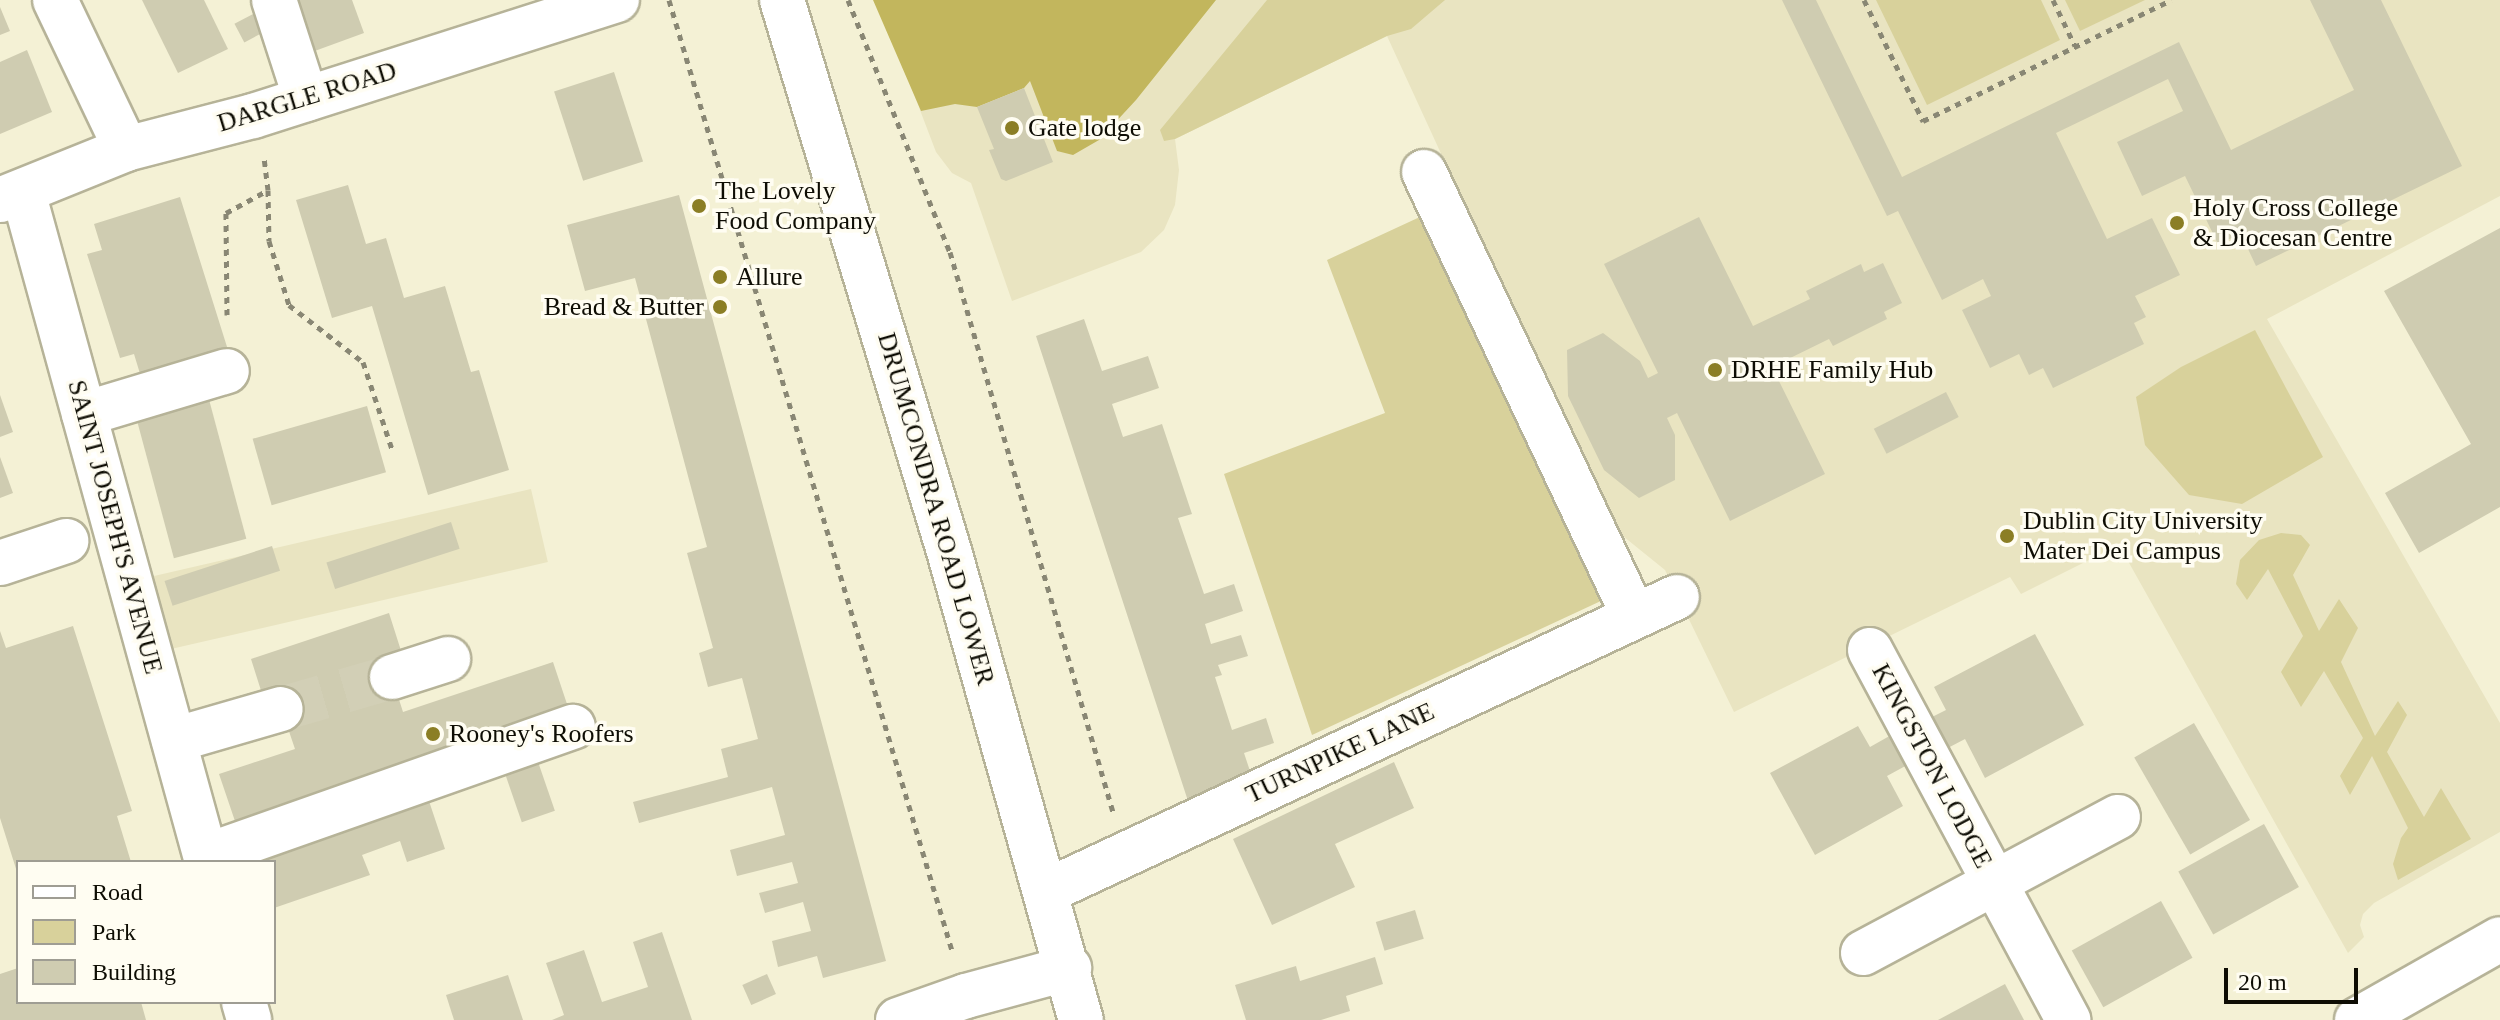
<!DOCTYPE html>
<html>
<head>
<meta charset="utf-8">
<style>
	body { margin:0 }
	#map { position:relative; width:2500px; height:1020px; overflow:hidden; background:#f4f1d5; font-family:Georgia,serif }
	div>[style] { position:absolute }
	.built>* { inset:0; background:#e9e4c1; transform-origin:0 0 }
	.green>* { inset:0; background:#d8d19b }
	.forest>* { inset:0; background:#c2b65d }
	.building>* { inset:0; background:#cfccb1; transform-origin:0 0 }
	.minor-tunnel>* { height:44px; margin-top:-22px; transform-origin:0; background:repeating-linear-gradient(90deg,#d2cfb6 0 44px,transparent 0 66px) }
	.path>* { height:5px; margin-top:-2.5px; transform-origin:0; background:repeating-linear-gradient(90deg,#898774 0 6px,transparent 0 12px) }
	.roads { filter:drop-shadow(2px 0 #b6b398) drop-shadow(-2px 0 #b6b398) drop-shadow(0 2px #b6b398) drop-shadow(0 -2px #b6b398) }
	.minor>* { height:44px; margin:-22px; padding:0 22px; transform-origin:22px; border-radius:22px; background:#fff }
	.major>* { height:44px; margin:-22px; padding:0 22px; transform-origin:22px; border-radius:22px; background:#fff }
	.dots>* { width:22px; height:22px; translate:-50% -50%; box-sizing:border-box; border:4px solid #fffdf2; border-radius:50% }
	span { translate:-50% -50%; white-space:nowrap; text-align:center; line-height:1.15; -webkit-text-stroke:7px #fffdf2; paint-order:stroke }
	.street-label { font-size:26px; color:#0e0d04 }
	.poi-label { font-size:26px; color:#0e0d04 }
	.left { translate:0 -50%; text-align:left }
	.right { translate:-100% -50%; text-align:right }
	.legend { position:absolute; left:16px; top:860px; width:260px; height:144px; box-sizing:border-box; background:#fffdf2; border:2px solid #9f9d93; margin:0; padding:10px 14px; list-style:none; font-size:24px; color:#0e0d04 }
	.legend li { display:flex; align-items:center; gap:16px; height:40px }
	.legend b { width:40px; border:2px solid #9f9d93 }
	.scale { position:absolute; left:2224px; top:968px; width:134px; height:36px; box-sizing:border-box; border:4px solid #0e0d04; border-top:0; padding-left:10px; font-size:24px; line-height:28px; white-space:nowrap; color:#0e0d04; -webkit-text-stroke:6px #fffdf2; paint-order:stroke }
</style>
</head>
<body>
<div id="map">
	<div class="built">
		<div style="clip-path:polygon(878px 0,2500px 0,2500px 196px,2267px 319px,2500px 723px,2500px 832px,2374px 903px,2363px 914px,2360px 925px,2364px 937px,2348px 953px,2119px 545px,2021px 594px,2010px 577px,1734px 712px,1665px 570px,1613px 528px,1387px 36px,1175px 139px,1179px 170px,1175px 205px,1164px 230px,1141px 252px,1012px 301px,971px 183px,952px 173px,936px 152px)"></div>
		<div style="left:531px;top:489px;width:75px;height:388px;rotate:77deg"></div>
	</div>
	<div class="green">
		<div style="clip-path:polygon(1267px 0,1445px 0,1411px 29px,1387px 36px,1175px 139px,1164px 141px,1160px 130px)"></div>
		<div style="clip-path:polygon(1876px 0,2041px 0,2060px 40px,1927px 105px)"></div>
		<div style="clip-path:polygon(2065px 0,2145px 0,2080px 31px)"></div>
		<div style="clip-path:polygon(1422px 216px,1603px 600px,1312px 735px,1224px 474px,1385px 413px,1327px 260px)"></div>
		<div style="clip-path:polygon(2255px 330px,2323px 457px,2242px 504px,2189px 495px,2145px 445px,2136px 397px,2181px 367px)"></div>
		<div style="clip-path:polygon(2281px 533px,2301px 535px,2310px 545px,2293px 575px,2319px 631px,2339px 599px,2358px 628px,2341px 662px,2375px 736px,2398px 701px,2407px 715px,2387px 752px,2424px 817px,2441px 788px,2471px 839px,2398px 880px,2393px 864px,2401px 838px,2408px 828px,2372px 756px,2350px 795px,2340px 776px,2363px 738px,2324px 671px,2301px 707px,2281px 672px,2303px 636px,2268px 569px,2247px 600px,2236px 584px,2240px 560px,2259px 540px)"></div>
	</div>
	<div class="forest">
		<div style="clip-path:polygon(873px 0,1216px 0,1136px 100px,1099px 140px,1073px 155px,1057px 151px,1030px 81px,1024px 88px,977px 107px,955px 104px,921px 111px)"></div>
	</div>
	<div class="building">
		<div style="clip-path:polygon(142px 0,204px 0,228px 49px,178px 73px)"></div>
		<div style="clip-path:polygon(293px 0,352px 0,364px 33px,312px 52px)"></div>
		<div style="clip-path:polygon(1782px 0,1816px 0,1902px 177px,2179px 42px,2231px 150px,2354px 90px,2310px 0,2381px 0,2462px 166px,2256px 266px,2241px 234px,2218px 244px,2185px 176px,2142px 196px,2117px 142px,2183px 111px,2168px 79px,2056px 133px,2107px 239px,2152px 218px,2180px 275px,2135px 296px,2146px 317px,2134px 323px,2144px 344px,2053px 388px,2043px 368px,2029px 375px,2019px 354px,1990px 368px,1962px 310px,1991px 296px,1983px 279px,1942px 300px,1898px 211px,1887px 216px)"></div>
		<div style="left:268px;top:6px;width:21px;height:38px;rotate:62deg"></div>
		<div style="clip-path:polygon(0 7px,10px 31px,0 35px)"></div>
		<div style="clip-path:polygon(27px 50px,52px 112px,0 134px,0 62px)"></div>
		<div style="left:614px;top:72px;width:94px;height:63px;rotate:72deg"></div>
		<div style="clip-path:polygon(1024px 88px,1053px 162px,1006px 181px,1001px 179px,989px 150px,994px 149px,977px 107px)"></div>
		<div style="clip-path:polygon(348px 185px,366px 244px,386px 238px,404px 298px,445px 286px,471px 372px,479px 370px,509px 470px,428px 495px,372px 306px,332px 318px,296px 200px)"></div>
		<div style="clip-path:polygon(679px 195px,886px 961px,823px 978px,817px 956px,778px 967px,772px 941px,811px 931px,803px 902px,765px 913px,759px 893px,798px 883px,792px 862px,737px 876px,730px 850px,785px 835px,772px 787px,639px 823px,633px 802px,728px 777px,721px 749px,758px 739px,742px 678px,708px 687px,699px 653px,713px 648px,687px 553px,707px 547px,635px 278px,585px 291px,567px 225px)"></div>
		<div style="clip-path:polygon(180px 197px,228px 350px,141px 377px,134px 354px,120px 358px,87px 254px,102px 250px,94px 224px)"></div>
		<div style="clip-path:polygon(1699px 217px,1753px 326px,1810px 299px,1806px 291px,1861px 264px,1864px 272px,1883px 263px,1902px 303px,1884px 312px,1887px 319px,1833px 346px,1829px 339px,1772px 367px,1825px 474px,1730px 521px,1677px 413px,1667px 418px,1675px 435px,1675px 480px,1639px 498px,1604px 470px,1568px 396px,1567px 350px,1603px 333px,1640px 361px,1648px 378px,1658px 373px,1604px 264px)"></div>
		<div style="clip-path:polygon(2500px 228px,2500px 507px,2419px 553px,2385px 493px,2471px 444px,2384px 291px)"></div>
		<div style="clip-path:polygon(1084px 319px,1102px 371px,1148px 356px,1159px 388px,1112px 404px,1123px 437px,1162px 424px,1192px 514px,1178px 518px,1204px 594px,1234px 584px,1243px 611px,1205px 624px,1211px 644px,1241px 635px,1248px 656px,1218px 665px,1222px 675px,1215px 677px,1232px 730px,1266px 718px,1274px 743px,1244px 753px,1253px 780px,1188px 801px,1036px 336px)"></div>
		<div style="left:207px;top:392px;width:152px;height:75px;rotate:75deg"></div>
		<div style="left:1946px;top:392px;width:28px;height:81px;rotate:63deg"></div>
		<div style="clip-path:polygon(0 395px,13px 432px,0 437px)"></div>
		<div style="left:367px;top:406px;width:69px;height:119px;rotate:74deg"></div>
		<div style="clip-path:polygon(0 457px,13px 493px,0 498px)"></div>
		<div style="left:451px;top:522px;width:28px;height:131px;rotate:72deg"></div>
		<div style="left:272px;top:546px;width:26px;height:113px;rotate:72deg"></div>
		<div style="clip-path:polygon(389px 613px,403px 657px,387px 662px,403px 712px,553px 662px,572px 719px,238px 830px,219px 774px,295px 749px,277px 696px,264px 700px,251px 659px)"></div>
		<div style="clip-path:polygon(73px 626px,132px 811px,117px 816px,131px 862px,18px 862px,17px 872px,0 818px,0 631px,6px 648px)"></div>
		<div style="clip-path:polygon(2035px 634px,2084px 725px,1985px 778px,1965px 739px,1944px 750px,1928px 719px,1946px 710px,1934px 687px)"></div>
		<div style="left:2194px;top:723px;width:112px;height:69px;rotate:60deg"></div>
		<div style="clip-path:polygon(1858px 726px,1870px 747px,1893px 734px,1909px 764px,1887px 776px,1903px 806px,1815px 855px,1770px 773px)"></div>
		<div style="left:536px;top:756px;width:58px;height:35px;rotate:71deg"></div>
		<div style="clip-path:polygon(1394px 762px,1414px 808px,1335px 844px,1355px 887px,1272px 925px,1233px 839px)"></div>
		<div style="clip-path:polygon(426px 792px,445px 849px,407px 862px,400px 841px,362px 855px,370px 875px,274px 908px,274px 862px,237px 862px)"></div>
		<div style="left:2264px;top:824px;width:72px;height:98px;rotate:61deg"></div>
		<div style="left:2161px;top:901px;width:65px;height:102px;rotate:61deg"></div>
		<div style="left:1415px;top:910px;width:30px;height:41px;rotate:73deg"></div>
		<div style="clip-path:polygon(662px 932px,692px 1020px,552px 1020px,564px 1015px,546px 963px,584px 950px,602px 1002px,648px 987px,633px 942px)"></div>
		<div style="clip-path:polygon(1375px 957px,1383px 984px,1346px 996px,1350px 1011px,1321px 1020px,1246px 1020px,1235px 985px,1296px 966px,1300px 981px)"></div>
		<div style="clip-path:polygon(18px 968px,18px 1002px,141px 1002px,146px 1020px,0 1020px,0 974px)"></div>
		<div style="left:767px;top:974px;width:22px;height:27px;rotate:66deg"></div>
		<div style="clip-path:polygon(508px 975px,523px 1020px,454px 1020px,446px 995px)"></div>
		<div style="clip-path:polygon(2005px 984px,2024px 1020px,1938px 1020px)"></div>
	</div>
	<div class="minor-tunnel">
		<div style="left:281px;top:709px;width:116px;rotate:-16.1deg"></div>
	</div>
	<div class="path">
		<div style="left:669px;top:0;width:995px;rotate:73.42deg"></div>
		<div style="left:848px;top:0;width:272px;rotate:68deg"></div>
		<div style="left:950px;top:252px;width:583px;rotate:73.77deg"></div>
		<div style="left:1864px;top:0;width:135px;rotate:64deg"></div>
		<div style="left:1923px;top:121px;width:276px;rotate:-26deg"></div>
		<div style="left:2053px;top:0;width:51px;rotate:64.4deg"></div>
		<div style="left:268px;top:190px;width:51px;rotate:88.9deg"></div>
		<div style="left:269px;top:241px;width:67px;rotate:72.6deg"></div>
		<div style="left:289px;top:305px;width:93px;rotate:37.6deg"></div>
		<div style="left:363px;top:362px;width:95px;rotate:71.6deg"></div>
		<div style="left:227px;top:315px;width:102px;rotate:-90.6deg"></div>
		<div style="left:226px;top:213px;width:48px;rotate:-28.7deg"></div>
		<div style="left:268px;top:190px;width:33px;rotate:-97deg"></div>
	</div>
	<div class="roads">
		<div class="minor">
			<div style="left:55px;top:0;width:165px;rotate:64.5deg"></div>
			<div style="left:274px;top:0;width:104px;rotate:72.1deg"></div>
			<div style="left:1424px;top:172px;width:490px;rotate:64.7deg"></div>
			<div style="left:23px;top:192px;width:695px;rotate:74.64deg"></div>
			<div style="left:0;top:200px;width:136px;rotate:-22deg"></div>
			<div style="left:126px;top:149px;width:131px;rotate:-14.6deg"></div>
			<div style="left:253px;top:116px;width:382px;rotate:-17.7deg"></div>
			<div style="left:84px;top:414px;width:149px;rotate:-16.7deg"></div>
			<div style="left:0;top:563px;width:70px;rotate:-18.4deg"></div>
			<div style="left:1870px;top:650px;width:420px;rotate:61.8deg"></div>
			<div style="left:392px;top:677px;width:59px;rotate:-17.8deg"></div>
			<div style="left:174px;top:740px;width:111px;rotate:-16.2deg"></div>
			<div style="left:206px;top:856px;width:389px;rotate:-19.4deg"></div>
			<div style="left:1047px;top:891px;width:695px;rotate:-25.02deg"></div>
			<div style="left:1863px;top:953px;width:289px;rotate:-28.1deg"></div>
			<div style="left:244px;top:1002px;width:19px;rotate:74deg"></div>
			<div style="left:898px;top:1020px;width:72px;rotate:-19.4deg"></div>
			<div style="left:966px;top:996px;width:107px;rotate:-15.2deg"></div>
		</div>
		<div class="major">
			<div style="left:782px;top:0;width:576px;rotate:73.14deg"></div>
			<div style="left:949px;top:551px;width:487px;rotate:74.3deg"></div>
			<div style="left:2357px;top:1020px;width:164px;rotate:-29.5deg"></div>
		</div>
	</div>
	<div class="dots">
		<div style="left:1012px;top:128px;background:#8b7e25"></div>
		<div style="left:699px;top:206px;background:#8b7e25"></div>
		<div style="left:2177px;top:223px;background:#8b7e25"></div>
		<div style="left:720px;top:277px;background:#8b7e25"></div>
		<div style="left:720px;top:307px;background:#8b7e25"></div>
		<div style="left:1715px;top:370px;background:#8b7e25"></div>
		<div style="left:2007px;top:536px;background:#8b7e25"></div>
		<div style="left:433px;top:734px;background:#8b7e25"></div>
	</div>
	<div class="street-label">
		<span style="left:307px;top:97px;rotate:-17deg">DARGLE ROAD</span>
		<span style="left:936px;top:509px;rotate:74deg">DRUMCONDRA ROAD LOWER</span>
		<span style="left:115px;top:527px;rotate:75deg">SAINT JOSEPH'S AVENUE</span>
		<span style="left:1340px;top:753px;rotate:-25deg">TURNPIKE LANE</span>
		<span style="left:1932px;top:766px;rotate:62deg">KINGSTON LODGE</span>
	</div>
	<div class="poi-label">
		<span class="left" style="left:1028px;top:128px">Gate lodge</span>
		<span class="left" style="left:715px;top:206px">The Lovely<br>Food Company</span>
		<span class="left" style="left:2193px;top:223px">Holy Cross College<br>&amp; Diocesan Centre</span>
		<span class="left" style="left:736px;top:277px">Allure</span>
		<span class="right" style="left:704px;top:307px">Bread &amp; Butter</span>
		<span class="left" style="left:1731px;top:370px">DRHE Family Hub</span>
		<span class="left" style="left:2023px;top:536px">Dublin City University<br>Mater Dei Campus</span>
		<span class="left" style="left:449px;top:734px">Rooney's Roofers</span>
	</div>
	<ul class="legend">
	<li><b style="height:10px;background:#fff"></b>Road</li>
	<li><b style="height:22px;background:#d8d19b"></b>Park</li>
	<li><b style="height:22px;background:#cfccb1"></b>Building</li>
	</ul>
	<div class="scale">20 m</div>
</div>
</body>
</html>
